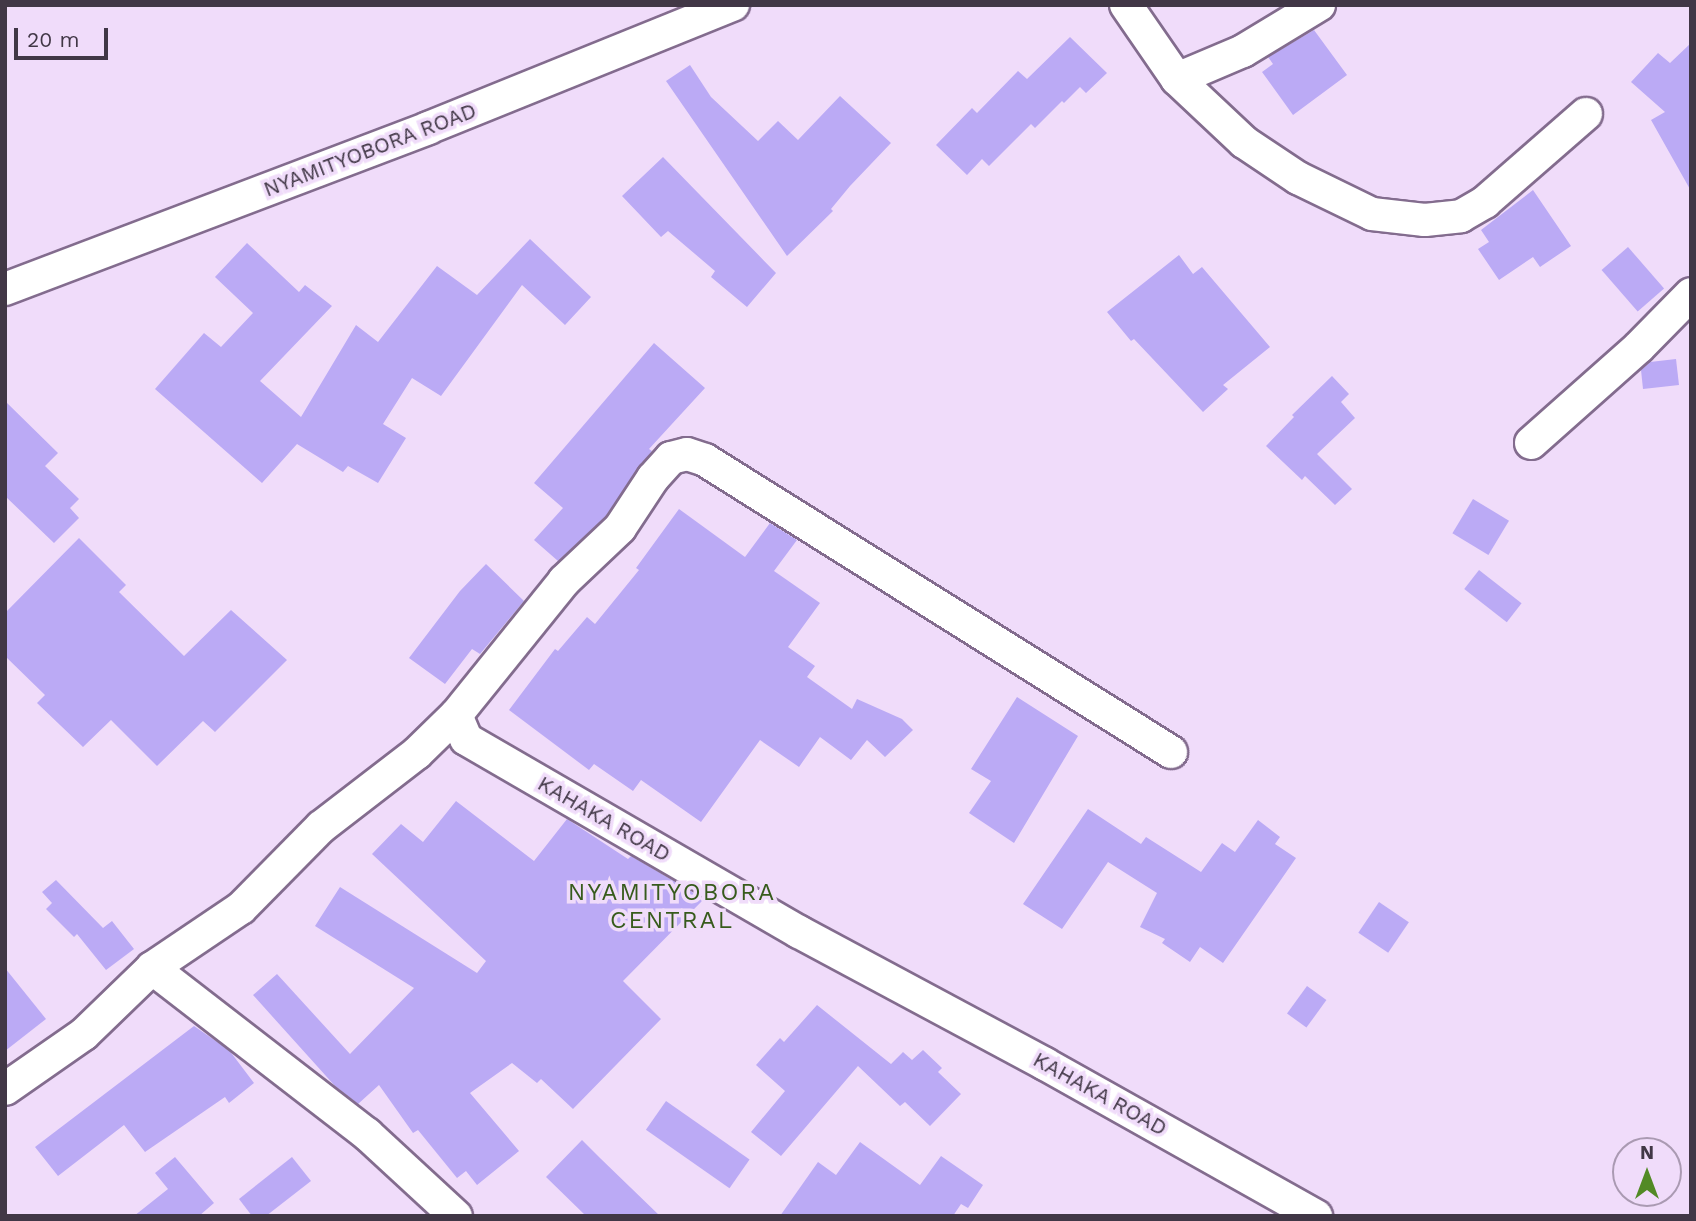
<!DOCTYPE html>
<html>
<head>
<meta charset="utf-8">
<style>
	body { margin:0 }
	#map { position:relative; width:1696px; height:1221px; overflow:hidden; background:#f0dcfa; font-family:"Work Sans",sans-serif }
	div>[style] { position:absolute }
	.building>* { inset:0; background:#bbaaf5; transform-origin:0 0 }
	.roads { filter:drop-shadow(2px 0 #836c8e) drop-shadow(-2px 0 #836c8e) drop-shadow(0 2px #836c8e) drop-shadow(0 -2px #836c8e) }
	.minor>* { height:32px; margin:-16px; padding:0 16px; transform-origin:16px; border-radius:16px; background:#fff }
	span { translate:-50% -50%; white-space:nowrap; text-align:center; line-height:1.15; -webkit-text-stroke:7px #f0dcfa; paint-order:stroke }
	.street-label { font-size:21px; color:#413746 }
	.quarter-label { font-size:24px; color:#375b1c; letter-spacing:2px }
	.frame { position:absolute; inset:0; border:7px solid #413746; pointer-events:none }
	.north { position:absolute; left:1612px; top:1137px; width:70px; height:70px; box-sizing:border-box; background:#f0dcfa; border:2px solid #aa9ab2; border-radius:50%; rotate:0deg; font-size:19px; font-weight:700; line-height:28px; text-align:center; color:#413746 }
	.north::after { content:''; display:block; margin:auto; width:24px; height:32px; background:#528a25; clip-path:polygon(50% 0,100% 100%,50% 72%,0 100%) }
	.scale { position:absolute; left:14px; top:28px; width:94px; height:32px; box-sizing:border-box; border:4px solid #413746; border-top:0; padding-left:9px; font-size:21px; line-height:24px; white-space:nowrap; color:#413746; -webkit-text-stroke:5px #f0dcfa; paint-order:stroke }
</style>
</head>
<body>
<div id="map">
	<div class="building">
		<div style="clip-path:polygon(1314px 30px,1347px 75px,1293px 115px,1262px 72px,1273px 64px,1268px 57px)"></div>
		<div style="clip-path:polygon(1070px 37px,1107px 73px,1086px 93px,1080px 87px,1064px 103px,1062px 101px,1035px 128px,1031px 124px,989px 166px,982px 159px,967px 175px,936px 145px,972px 108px,977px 113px,1018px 71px,1027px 79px)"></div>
		<div style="clip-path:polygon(1691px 43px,1691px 191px,1651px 120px,1665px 112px,1631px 82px,1658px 53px,1670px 63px)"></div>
		<div style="clip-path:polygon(690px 65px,711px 97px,758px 141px,778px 121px,798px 140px,840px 96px,891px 143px,850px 186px,831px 209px,833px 211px,787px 256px,666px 81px)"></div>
		<div style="clip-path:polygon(663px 157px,776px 273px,747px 307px,711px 277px,715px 271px,668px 231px,661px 237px,622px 196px)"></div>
		<div style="clip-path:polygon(1533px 190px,1571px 246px,1540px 267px,1533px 257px,1499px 280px,1478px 249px,1489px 242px,1481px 230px)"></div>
		<div style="clip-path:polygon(530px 239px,591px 297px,565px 325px,522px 285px,441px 396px,412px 378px,383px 424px,406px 438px,378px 483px,348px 466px,343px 472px,297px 444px,262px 483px,155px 389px,204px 333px,221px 347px,253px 313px,215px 277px,247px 243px,299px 292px,305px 285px,332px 306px,260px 381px,301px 417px,356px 325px,378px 342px,437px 266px,477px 295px)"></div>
		<div style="left:1628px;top:247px;width:55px;height:35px;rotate:49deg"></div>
		<div style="clip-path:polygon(1179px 255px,1193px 274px,1202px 267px,1270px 347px,1223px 385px,1228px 389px,1203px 412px,1134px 339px,1131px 341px,1107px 312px)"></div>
		<div style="clip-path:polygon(654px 343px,705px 388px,649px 449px,652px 451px,606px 516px,558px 561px,534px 540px,563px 508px,534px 483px)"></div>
		<div style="clip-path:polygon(1676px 359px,1679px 385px,1643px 389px,1641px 370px,1650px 362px)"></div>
		<div style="clip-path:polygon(1332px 376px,1349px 394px,1341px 402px,1355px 418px,1317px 454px,1352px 489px,1335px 505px,1305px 476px,1302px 480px,1266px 446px,1294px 417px,1292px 415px)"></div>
		<div style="clip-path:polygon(5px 401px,58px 453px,45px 466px,79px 499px,70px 508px,79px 518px,54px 543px,5px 496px)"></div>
		<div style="left:1473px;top:499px;width:42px;height:40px;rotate:31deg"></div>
		<div style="clip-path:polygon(679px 509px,745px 557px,770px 523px,797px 540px,774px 571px,820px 603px,788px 647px,815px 666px,807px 677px,852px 709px,857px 699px,902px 719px,913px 730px,885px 757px,867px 740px,851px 760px,820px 737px,799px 767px,760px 740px,701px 822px,641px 780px,633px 791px,594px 764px,589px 770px,509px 710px,555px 649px,558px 651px,587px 617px,595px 624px,639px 570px,636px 568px)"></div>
		<div style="clip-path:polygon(79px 538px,126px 585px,119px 592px,184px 656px,231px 610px,287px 660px,215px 732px,203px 721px,157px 766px,111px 720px,83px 747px,37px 703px,45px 695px,5px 656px,5px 613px)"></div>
		<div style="clip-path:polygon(486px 564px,524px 601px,480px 654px,472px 649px,445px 684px,409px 658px,460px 591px)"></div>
		<div style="left:1479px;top:570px;width:54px;height:24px;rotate:38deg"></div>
		<div style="clip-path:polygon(1017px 697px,1078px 736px,1014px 843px,969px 813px,991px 781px,971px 769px)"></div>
		<div style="clip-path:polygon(456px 801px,534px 861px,567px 819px,628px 859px,631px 856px,691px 891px,702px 901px,623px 981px,661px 1019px,573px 1109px,541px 1079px,537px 1083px,512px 1063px,470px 1093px,519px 1151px,477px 1185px,466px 1171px,457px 1178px,418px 1130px,413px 1133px,379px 1085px,358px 1104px,335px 1086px,253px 995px,277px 974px,350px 1054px,414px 988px,315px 926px,340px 887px,477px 973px,486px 961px,372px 854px,401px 824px,423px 842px)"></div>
		<div style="clip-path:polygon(1088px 809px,1141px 844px,1146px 837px,1201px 872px,1222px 843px,1235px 852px,1258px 820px,1280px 837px,1275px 844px,1296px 858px,1223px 963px,1200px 947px,1190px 962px,1162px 943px,1165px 939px,1140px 927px,1157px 893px,1108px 862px,1062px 929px,1023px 904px)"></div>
		<div style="clip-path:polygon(56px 880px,103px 928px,112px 921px,134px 949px,106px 970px,77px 934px,74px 937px,46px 909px,52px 903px,42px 892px)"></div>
		<div style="left:1379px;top:902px;width:36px;height:37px;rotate:34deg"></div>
		<div style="clip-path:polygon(5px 968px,46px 1019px,5px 1051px)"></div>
		<div style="left:1307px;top:986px;width:24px;height:34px;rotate:36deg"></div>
		<div style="clip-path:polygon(817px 1005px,891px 1064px,903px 1052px,912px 1060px,923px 1050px,942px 1068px,938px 1072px,961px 1094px,930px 1126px,905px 1102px,900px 1106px,858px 1066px,781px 1156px,751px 1132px,785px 1091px,756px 1065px,780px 1038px,784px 1042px)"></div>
		<div style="clip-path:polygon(194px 1026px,229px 1050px,254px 1083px,229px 1103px,225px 1097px,145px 1152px,124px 1125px,58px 1176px,35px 1147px)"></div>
		<div style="left:666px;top:1101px;width:102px;height:35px;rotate:35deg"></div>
		<div style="clip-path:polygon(582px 1140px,600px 1158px,660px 1216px,586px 1216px,546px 1177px)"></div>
		<div style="clip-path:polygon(860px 1142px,920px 1185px,941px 1156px,983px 1185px,968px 1208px,961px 1204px,953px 1216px,780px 1216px,818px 1162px,836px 1175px)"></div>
		<div style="clip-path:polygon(175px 1157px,214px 1203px,199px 1216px,134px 1216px,168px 1189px,155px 1173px)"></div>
		<div style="clip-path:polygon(292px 1157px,311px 1181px,266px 1216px,252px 1216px,239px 1199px)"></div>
	</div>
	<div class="roads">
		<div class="minor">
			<div style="left:1126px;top:5px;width:90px;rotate:55.4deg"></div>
			<div style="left:1177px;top:79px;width:92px;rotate:43.2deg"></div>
			<div style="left:1244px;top:142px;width:65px;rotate:33.7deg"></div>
			<div style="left:1298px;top:178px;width:82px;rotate:25.9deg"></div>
			<div style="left:1372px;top:214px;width:53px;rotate:6.5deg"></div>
			<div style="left:1425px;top:220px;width:36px;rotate:-6deg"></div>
			<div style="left:1461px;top:216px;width:28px;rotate:-30deg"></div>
			<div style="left:1485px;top:202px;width:134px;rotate:-41.1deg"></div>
			<div style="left:1177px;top:79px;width:72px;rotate:-23deg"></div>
			<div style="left:1243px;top:51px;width:89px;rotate:-31.2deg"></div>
			<div style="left:5px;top:289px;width:453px;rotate:-20.8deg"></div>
			<div style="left:428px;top:128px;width:329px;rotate:-22deg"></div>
			<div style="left:1531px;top:443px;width:144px;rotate:-41.6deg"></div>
			<div style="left:1639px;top:347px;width:74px;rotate:-45.5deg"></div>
			<div style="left:456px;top:715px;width:172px;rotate:-51.1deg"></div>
			<div style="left:564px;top:581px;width:77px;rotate:-43.4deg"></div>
			<div style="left:620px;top:528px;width:60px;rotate:-56.6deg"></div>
			<div style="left:653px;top:478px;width:27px;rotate:-48deg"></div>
			<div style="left:671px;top:458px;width:16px;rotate:-14deg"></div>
			<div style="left:687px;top:454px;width:19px;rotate:18deg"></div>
			<div style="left:705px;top:460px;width:550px;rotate:32.07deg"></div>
			<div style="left:152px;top:968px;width:272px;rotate:37.7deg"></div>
			<div style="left:367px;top:1134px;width:121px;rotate:42.7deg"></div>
			<div style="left:5px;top:1089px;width:96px;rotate:-34.8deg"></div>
			<div style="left:84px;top:1034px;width:95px;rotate:-44.1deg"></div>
			<div style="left:152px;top:968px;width:107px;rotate:-34deg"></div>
			<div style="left:241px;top:908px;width:114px;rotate:-45.4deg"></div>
			<div style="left:321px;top:827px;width:121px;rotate:-37.6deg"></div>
			<div style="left:417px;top:753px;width:54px;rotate:-44.3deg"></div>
			<div style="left:456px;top:715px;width:26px;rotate:67deg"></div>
			<div style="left:466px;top:739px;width:385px;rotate:30.1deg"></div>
			<div style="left:799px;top:932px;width:279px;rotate:28.2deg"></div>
			<div style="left:1045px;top:1064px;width:311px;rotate:29.3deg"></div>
		</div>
	</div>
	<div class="street-label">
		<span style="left:370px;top:150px;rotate:-21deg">NYAMITYOBORA ROAD</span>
		<span style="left:604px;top:819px;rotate:30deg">KAHAKA ROAD</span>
		<span style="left:1100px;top:1094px;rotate:29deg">KAHAKA ROAD</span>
	</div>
	<div class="quarter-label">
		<span style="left:672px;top:907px">NYAMITYOBORA<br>CENTRAL</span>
	</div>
	<div class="frame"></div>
	<div class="north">N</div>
	<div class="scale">20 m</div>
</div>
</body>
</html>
